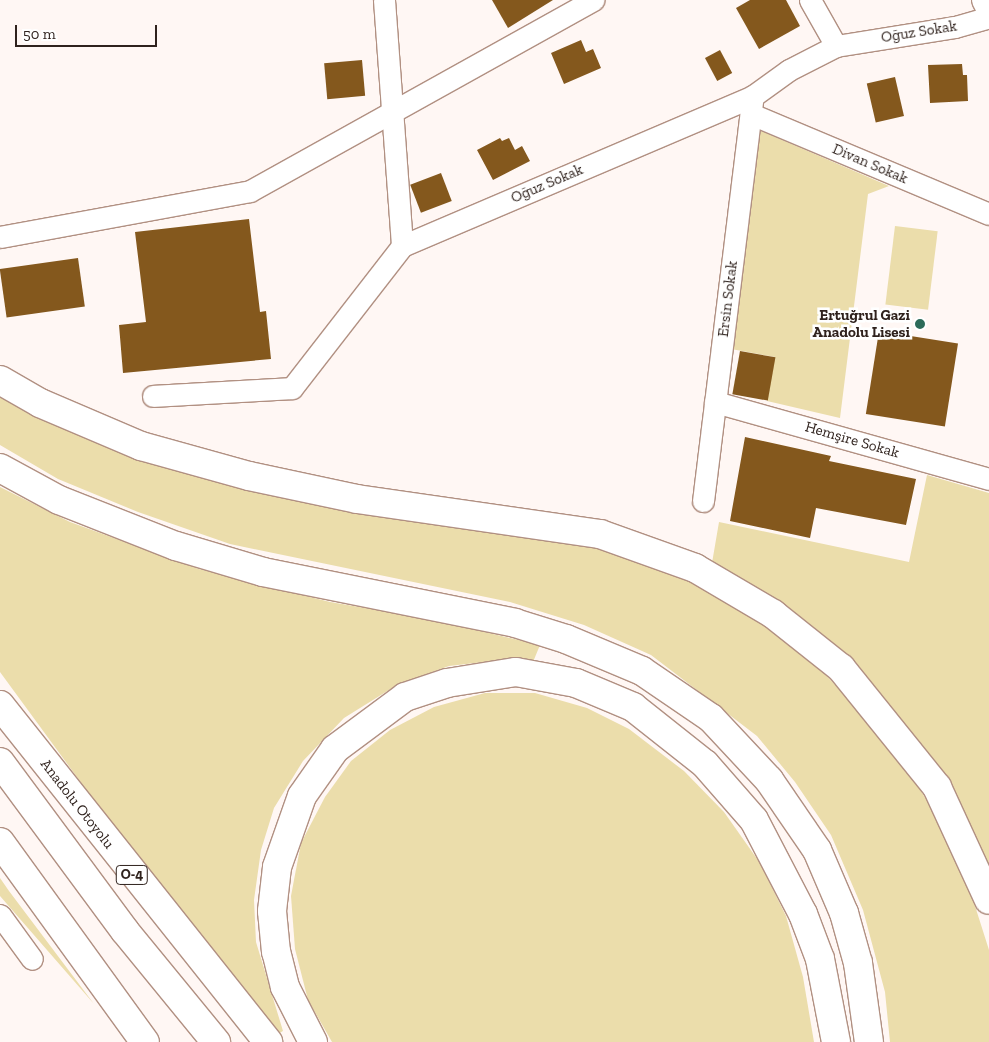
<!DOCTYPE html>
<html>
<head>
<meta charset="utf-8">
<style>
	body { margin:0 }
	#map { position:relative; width:989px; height:1042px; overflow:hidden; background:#fff7f4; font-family:"Zilla Slab",serif }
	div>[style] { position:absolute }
	.green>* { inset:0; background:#ebddab; transform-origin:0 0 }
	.building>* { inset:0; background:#84581d; transform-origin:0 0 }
	.roads { filter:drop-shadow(1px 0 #b19082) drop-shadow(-1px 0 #b19082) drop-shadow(0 1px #b19082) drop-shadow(0 -1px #b19082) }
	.street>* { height:21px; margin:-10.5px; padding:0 10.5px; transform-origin:10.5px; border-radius:10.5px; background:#fff }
	.secondary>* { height:28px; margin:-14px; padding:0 14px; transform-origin:14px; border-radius:14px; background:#fff }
	.highway>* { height:28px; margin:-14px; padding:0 14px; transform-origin:14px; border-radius:14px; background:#fff }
	.dots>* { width:14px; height:14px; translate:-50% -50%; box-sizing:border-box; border:2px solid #fff; border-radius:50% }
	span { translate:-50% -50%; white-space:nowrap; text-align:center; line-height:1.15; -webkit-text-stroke:5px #fff; paint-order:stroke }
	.shield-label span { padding:1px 4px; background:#fff; border:1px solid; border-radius:4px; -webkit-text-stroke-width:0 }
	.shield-label { font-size:14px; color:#2f221d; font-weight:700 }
	.street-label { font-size:15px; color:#2f221d }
	.poi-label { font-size:15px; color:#2f221d; font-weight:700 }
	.right { translate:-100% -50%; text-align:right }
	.scale { position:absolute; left:15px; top:25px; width:142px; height:22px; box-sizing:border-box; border:2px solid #2f221d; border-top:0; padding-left:6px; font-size:15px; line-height:18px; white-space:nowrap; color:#2f221d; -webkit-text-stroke:4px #fff; paint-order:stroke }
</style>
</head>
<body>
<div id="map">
	<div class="green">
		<div style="clip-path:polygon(759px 130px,889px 186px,868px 194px,840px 418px,767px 401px,775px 357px,731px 349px)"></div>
		<div style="left:895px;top:226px;width:43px;height:79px;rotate:7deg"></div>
		<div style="clip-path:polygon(0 391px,36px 412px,595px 544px,652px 564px,714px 592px,768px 626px,819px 668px,867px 718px,905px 765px,940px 822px,969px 887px,989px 950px,989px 1042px,890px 1042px,885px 992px,863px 910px,831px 835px,795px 782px,757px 736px,651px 655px,584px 625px,510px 602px,230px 544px,138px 512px,58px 479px,0 445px)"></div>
		<div style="clip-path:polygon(927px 475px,989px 493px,989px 871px,922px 749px,712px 563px,719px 522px,909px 562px)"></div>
		<div style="clip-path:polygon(0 487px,70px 522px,199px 569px,330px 602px,430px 619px,540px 645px,533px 662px,501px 660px,449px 666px,397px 685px,344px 718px,303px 761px,274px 808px,261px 850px,254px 900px,256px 942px,283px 1031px,274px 1036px,175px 911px,0 672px)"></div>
		<div style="clip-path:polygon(485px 693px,535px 693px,587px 708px,629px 729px,684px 771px,724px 812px,760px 863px,786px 916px,803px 977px,814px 1042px,332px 1042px,308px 1000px,295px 949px,291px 896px,301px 843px,325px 797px,351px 761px,390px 730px,434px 707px)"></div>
		<div style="clip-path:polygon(0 878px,9px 891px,94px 1004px,0 896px)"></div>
	</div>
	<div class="building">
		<div style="clip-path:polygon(492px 0,553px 0,508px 28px)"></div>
		<div style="clip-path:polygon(750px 0,786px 0,800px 26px,759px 49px,736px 8px)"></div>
		<div style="clip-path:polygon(581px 40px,586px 52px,593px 49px,601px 68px,564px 84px,551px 53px)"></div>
		<div style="left:720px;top:50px;width:26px;height:17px;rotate:62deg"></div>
		<div style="left:362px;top:60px;width:36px;height:38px;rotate:85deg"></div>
		<div style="clip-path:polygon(962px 64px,963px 75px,967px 75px,968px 101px,930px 103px,928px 65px)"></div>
		<div style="left:895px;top:77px;width:40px;height:29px;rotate:77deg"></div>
		<div style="clip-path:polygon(500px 138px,502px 141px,509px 138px,515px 150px,522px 146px,530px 161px,493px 180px,477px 150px)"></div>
		<div style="left:441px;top:173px;width:30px;height:33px;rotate:69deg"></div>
		<div style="clip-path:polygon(249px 219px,260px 312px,266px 311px,271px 359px,123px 373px,119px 325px,146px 322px,135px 232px)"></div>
		<div style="left:78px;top:258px;width:49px;height:79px;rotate:82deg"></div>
		<div style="left:879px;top:331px;width:80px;height:84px;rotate:9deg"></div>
		<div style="left:740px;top:351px;width:36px;height:44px;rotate:10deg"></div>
		<div style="clip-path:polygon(745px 437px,831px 456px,829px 461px,916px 479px,906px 525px,816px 508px,810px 538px,730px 521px)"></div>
	</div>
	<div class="roads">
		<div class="street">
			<div style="left:384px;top:0;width:247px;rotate:85.8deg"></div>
			<div style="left:810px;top:0;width:53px;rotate:60.5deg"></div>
			<div style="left:982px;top:0;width:16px;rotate:63deg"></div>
			<div style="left:751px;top:114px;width:258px;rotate:22.8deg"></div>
			<div style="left:0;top:237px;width:254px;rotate:-10.4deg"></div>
			<div style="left:250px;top:191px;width:393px;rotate:-29.1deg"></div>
			<div style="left:153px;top:396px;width:139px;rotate:-3.3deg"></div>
			<div style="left:292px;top:388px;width:180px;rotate:-52.2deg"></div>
			<div style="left:402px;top:246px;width:382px;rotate:-23.1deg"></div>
			<div style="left:753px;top:96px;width:44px;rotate:-35.8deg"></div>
			<div style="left:789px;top:70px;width:53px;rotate:-27.1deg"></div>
			<div style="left:836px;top:46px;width:121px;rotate:-9.1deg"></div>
			<div style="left:955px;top:27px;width:35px;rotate:-16deg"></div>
			<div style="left:715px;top:402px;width:285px;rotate:15.7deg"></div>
			<div style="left:703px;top:501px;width:408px;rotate:-83deg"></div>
			<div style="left:0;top:915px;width:54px;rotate:54deg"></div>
		</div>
		<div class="secondary">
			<div style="left:0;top:380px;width:46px;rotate:29.9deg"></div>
			<div style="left:40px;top:403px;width:110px;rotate:23.1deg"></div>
			<div style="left:141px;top:446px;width:112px;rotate:15.5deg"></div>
			<div style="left:249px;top:476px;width:110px;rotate:12deg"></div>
			<div style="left:357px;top:499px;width:246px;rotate:8.2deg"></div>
			<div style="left:600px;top:534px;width:101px;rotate:19.7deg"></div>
			<div style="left:695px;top:568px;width:91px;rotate:30.5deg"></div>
			<div style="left:773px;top:614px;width:87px;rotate:38.5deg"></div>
			<div style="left:841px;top:668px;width:153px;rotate:51.1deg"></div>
			<div style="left:937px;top:787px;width:124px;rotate:65.3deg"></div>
		</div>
		<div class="highway">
			<div style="left:0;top:468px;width:67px;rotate:28.5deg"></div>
			<div style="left:59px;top:500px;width:126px;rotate:21.5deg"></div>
			<div style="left:176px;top:546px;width:91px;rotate:16.6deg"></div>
			<div style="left:263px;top:572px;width:257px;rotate:11.4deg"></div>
			<div style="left:515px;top:623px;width:53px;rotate:17.4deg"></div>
			<div style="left:566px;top:639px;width:82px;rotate:22.8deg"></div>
			<div style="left:642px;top:671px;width:83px;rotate:34.3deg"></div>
			<div style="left:711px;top:718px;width:85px;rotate:46.9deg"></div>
			<div style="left:769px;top:780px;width:85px;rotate:55.6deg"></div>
			<div style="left:817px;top:850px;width:69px;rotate:66.8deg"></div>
			<div style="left:844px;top:913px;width:52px;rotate:74.4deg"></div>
			<div style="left:858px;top:963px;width:80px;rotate:82.1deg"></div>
			<div style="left:0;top:705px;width:431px;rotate:51.5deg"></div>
			<div style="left:0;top:762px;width:210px;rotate:53.5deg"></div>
			<div style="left:125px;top:931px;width:144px;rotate:50.7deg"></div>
			<div style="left:0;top:842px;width:247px;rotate:54.1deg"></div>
			<div style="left:313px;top:1042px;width:62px;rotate:-117deg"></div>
			<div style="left:285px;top:987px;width:36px;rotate:-104deg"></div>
			<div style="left:276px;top:952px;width:41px;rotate:-95.6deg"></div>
			<div style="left:272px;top:911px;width:44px;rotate:-83.5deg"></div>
			<div style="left:277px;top:867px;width:75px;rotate:-70.6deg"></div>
			<div style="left:302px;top:796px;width:57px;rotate:-54.9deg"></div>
			<div style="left:335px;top:749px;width:87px;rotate:-36.6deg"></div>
			<div style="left:405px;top:697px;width:44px;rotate:-18.4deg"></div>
			<div style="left:447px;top:683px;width:70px;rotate:-9.1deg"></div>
			<div style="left:516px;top:672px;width:61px;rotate:10.4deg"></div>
			<div style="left:576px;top:683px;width:62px;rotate:22.8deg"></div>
			<div style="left:633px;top:707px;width:92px;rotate:38.4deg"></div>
			<div style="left:705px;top:764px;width:74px;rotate:48.8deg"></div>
			<div style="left:754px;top:820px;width:106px;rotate:62.5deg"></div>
			<div style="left:803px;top:914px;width:48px;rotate:69.3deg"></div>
			<div style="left:820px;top:959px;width:85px;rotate:79.1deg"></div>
		</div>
	</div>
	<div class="dots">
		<div style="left:920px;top:324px;background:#2c6b59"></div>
	</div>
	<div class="shield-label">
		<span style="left:132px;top:875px">O-4</span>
	</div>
	<div class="street-label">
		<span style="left:919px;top:32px;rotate:-9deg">Oğuz Sokak</span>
		<span style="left:870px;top:164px;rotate:23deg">Divan Sokak</span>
		<span style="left:547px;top:184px;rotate:-23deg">Oğuz Sokak</span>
		<span style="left:728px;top:299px;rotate:-83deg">Ersin Sokak</span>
		<span style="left:852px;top:440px;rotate:16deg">Hemşire Sokak</span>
		<span style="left:77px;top:804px;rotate:52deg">Anadolu Otoyolu</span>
	</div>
	<div class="poi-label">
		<span class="right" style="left:910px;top:324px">Ertuğrul Gazi<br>Anadolu Lisesi</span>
	</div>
	<div class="scale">50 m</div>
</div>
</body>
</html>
